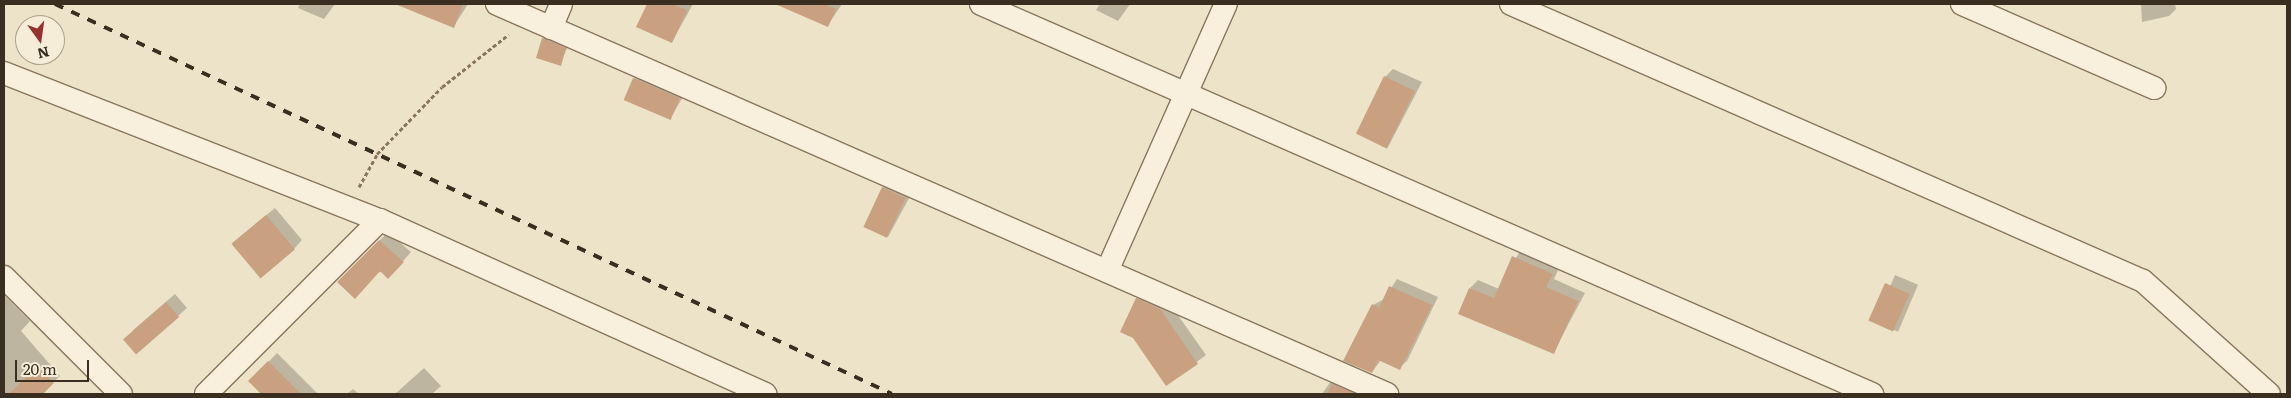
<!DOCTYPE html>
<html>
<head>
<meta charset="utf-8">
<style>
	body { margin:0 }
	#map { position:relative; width:2291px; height:398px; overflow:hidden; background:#ede3c9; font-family:Literata,serif }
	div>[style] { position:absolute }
	.shadow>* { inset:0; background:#0003; transform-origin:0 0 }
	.building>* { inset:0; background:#c9a180; transform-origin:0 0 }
	.path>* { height:3px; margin-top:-1.5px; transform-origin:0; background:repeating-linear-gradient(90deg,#89765e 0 4px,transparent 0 6.5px) }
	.roads { filter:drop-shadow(1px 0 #89765e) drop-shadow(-1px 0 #89765e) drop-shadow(0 1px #89765e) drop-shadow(0 -1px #89765e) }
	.street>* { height:22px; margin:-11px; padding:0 11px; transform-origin:11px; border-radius:11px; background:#f8f0dc }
	.rail>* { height:4px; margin-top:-2px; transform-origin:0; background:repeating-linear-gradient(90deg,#3a2e21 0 9px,transparent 0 18px) }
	span { translate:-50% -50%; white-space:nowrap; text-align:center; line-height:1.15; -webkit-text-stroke:4px #f5edd8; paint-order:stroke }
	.frame { position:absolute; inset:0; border:5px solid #3a2e21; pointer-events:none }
	.north { position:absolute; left:15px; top:15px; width:50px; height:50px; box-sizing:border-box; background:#f5edd8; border:1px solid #aaa18f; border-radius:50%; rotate:166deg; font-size:14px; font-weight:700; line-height:20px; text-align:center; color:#3a2e21 }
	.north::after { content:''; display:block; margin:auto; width:18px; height:22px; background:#953230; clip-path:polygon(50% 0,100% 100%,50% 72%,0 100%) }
	.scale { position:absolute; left:15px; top:360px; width:74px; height:22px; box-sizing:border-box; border:2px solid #3a2e21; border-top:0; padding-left:6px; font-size:15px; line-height:18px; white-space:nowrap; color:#3a2e21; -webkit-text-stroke:4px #f5edd8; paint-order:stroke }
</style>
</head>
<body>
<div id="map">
	<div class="shadow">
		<div style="clip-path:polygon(300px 4px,335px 4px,324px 19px,298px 8px)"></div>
		<div style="clip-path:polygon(420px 4px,468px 4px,454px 26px,417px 13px)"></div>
		<div style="clip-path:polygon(648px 4px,693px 4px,672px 42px,638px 27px)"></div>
		<div style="clip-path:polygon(798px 4px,842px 4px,828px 25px,795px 11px)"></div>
		<div style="clip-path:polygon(1100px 4px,1130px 4px,1118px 21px,1096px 10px)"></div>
		<div style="clip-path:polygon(2141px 4px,2175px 4px,2176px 9px,2169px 16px,2142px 22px)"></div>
		<div style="clip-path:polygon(547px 35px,569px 44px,560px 64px,543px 39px)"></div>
		<div style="clip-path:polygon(1393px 69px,1422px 82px,1387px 149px,1385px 77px)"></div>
		<div style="clip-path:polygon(642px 70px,687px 90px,671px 117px,634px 79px)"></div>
		<div style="clip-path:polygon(891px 179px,914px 189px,888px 237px,883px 188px)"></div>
		<div style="clip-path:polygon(275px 208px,302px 240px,294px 249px,232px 243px)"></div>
		<div style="clip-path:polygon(388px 232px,411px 252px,397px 268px,339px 282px)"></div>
		<div style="clip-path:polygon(1521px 249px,1560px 266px,1554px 279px,1585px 293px,1553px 353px,1470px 288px,1478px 280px,1499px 289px)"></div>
		<div style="left:1895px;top:275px;width:25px;height:51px;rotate:23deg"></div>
		<div style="clip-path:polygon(1397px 279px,1438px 297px,1407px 361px,1399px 368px,1381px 360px,1372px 372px,1373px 305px,1384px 299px)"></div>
		<div style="clip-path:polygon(1145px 291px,1168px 301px,1206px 355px,1166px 385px,1137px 299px)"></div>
		<div style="clip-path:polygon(175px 294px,187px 308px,178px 316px,132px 331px)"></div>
		<div style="clip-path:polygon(4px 295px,30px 321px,21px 331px,60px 376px,41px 394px,4px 394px)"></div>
		<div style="clip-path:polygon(277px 353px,318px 394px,263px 394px,250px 381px)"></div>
		<div style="clip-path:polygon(424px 368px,441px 386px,432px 394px,395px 394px)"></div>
		<div style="clip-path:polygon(1336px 374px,1366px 394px,1322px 394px)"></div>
		<div style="clip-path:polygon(353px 389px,359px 394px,347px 394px)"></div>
	</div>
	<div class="building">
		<div style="clip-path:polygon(395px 4px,463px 4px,454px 28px)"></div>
		<div style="clip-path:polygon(647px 4px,672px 4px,687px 10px,672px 43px,636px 27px)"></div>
		<div style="clip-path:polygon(775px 4px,824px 4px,836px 9px,828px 27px)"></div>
		<div style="clip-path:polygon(542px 38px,566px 48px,561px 66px,536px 58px)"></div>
		<div style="left:1384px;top:76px;width:34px;height:64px;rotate:26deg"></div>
		<div style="left:633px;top:78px;width:51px;height:24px;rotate:23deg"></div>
		<div style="left:882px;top:187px;width:26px;height:44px;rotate:25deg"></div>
		<div style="left:266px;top:215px;width:45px;height:45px;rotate:50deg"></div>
		<div style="clip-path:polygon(379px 240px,404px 262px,388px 279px,380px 271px,355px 299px,337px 282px)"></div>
		<div style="clip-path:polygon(1512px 256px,1553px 274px,1546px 287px,1578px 301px,1554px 354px,1458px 314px,1469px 288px,1494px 298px)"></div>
		<div style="left:1885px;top:283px;width:27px;height:41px;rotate:24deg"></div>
		<div style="clip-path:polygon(1389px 286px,1432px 305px,1400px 370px,1378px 360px,1372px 373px,1343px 361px,1372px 304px,1379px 308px)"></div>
		<div style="clip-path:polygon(1136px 298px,1160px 309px,1198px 364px,1166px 386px,1133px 338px,1120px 332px)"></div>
		<div style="left:166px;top:302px;width:20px;height:57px;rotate:49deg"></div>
		<div style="clip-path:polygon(268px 361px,301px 394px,261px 394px,248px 381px)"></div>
		<div style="clip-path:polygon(38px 365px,54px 383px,43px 394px,9px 394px)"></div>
		<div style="clip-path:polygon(1332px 384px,1355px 394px,1327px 394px)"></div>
	</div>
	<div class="path">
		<div style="left:359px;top:187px;width:38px;rotate:-61deg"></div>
		<div style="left:377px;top:154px;width:93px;rotate:-45.9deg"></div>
		<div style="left:442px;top:87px;width:85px;rotate:-38.3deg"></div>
	</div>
	<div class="roads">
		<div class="street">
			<div style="left:497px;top:4px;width:972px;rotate:23.66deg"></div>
			<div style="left:981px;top:4px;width:973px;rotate:23.64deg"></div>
			<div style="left:1511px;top:4px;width:690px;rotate:23.67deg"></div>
			<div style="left:2143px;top:281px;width:169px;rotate:41.9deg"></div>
			<div style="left:1962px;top:4px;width:210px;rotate:23.6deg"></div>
			<div style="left:551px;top:28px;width:26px;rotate:-67deg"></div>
			<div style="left:4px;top:73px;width:404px;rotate:21.4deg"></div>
			<div style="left:380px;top:220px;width:423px;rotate:24.3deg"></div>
			<div style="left:1107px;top:271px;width:292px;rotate:-66deg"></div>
			<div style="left:4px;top:277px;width:165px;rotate:45deg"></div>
			<div style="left:206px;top:394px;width:246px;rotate:-45deg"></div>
		</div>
	</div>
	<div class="rail">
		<div style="left:55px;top:4px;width:923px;rotate:24.98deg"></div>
	</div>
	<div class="frame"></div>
	<div class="north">N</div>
	<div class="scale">20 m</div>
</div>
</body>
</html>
